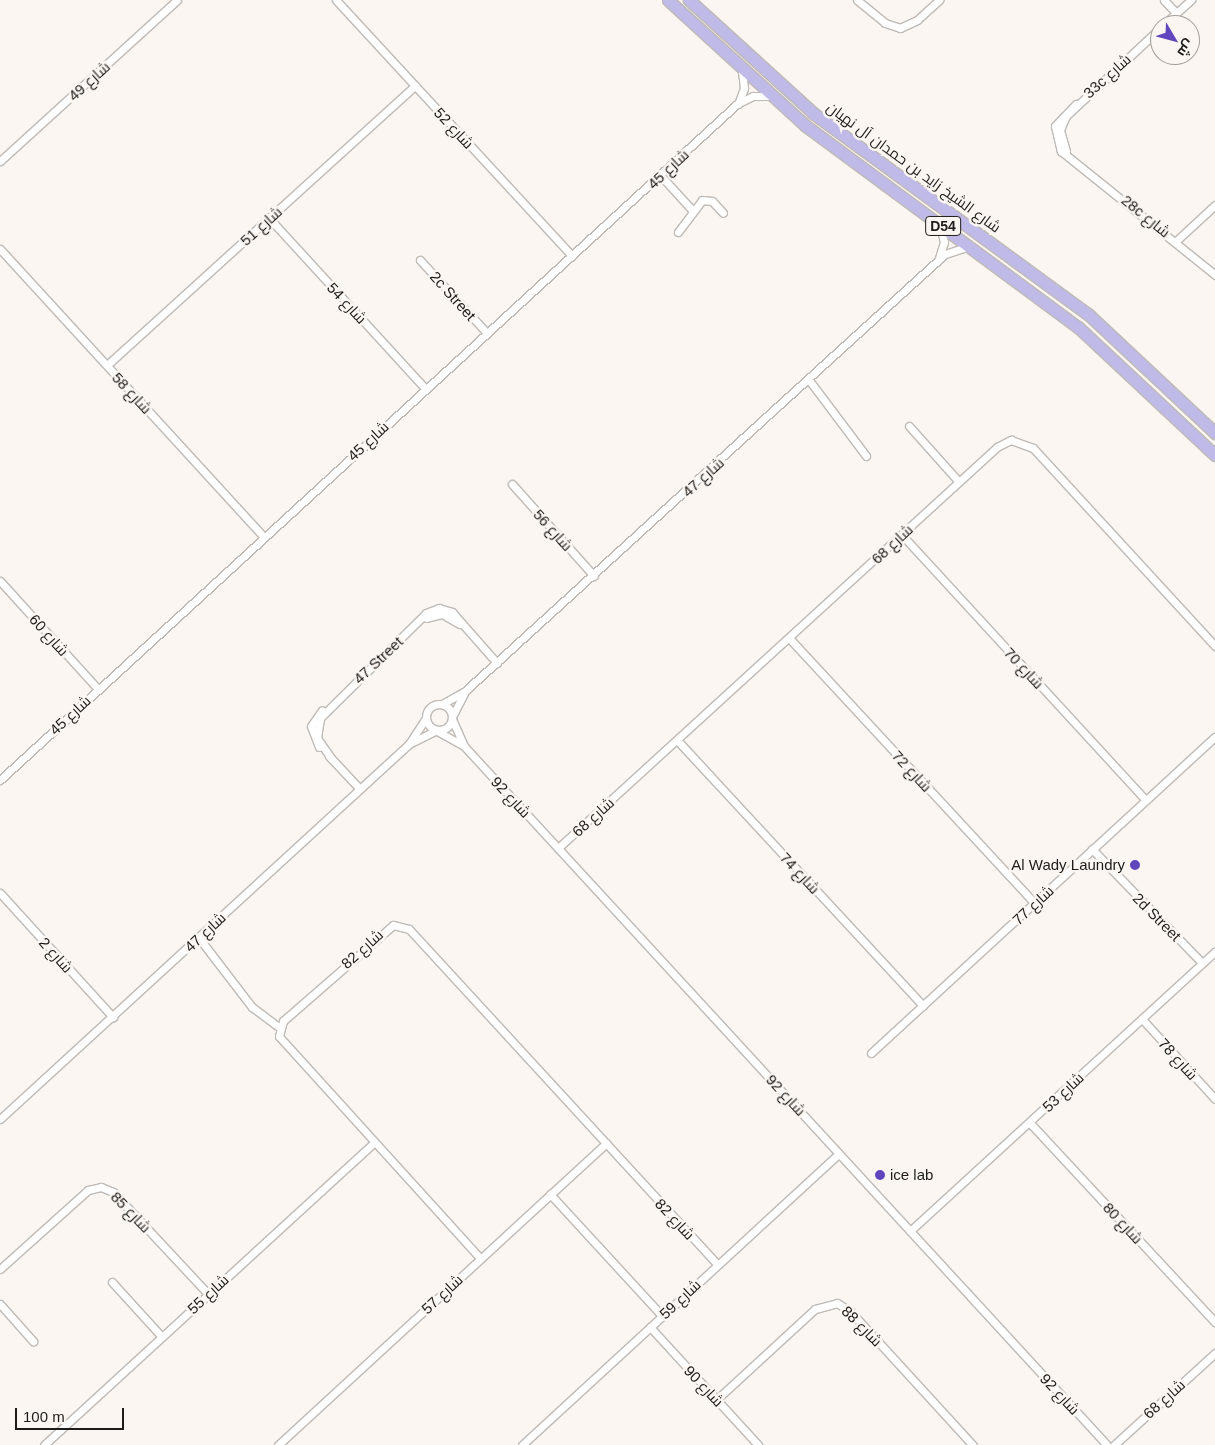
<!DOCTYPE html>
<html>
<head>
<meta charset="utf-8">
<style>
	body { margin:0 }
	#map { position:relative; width:1215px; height:1445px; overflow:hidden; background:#fbf6f2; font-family:Helvetica,Cairo,sans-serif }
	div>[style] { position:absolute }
	.roads { filter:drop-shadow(1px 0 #bfbab6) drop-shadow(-1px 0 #bfbab6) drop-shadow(0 1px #bfbab6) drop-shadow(0 -1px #bfbab6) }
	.street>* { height:7px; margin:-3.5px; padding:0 3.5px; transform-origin:3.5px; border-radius:3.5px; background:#fff }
	.street>.ring { margin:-3.5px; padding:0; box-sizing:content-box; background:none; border:7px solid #fff; border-radius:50% }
	.primary>* { height:11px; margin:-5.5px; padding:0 5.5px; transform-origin:5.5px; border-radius:5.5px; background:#bfbae8 }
	.dots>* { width:14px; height:14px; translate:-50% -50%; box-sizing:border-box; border:2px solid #fbf6f2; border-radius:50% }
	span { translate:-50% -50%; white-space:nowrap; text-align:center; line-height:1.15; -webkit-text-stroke:5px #fbf6f2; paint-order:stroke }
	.shield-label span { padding:1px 4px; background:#fbf6f2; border:1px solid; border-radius:4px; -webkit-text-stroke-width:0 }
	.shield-label { font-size:14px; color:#1d1c1a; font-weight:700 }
	.street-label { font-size:15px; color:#1d1c1a }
	.poi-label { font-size:15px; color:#1d1c1a }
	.right { translate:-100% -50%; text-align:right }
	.left { translate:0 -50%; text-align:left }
	.north { position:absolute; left:1150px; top:15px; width:50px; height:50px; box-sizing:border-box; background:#fbf6f2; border:1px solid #a29f9c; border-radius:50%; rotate:127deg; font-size:14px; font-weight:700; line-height:20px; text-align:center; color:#1d1c1a }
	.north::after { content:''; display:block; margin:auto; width:18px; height:22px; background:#6145be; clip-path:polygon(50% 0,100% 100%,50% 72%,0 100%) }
	.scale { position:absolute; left:15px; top:1408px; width:109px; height:22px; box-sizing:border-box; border:2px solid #1d1c1a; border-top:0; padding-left:6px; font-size:15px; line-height:18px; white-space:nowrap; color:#1d1c1a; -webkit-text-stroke:4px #fbf6f2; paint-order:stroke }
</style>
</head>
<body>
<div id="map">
	<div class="roads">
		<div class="street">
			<div style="left:336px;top:0;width:348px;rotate:47.3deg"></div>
			<div style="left:857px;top:0;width:36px;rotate:39deg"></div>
			<div style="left:885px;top:23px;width:16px;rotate:18deg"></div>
			<div style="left:900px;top:28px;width:19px;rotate:-25deg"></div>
			<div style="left:917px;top:20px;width:30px;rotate:-42deg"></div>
			<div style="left:1164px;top:0;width:18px;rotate:47deg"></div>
			<div style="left:1163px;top:25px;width:38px;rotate:-42deg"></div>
			<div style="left:738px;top:104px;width:17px;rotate:-69deg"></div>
			<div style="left:744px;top:88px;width:17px;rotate:-97deg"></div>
			<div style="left:1076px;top:104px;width:30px;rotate:134deg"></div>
			<div style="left:1055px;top:126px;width:26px;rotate:77deg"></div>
			<div style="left:1061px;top:151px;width:198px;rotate:38.8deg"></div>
			<div style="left:1066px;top:151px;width:22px;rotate:-106deg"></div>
			<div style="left:1060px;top:130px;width:15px;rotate:-67deg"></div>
			<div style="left:1066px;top:116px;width:129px;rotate:-43.1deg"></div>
			<div style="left:0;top:161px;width:239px;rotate:-42.3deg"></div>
			<div style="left:661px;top:176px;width:46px;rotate:47.6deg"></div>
			<div style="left:269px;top:218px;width:231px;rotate:47.5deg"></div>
			<div style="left:678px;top:232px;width:40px;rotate:-53deg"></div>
			<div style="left:702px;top:200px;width:10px;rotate:6deg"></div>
			<div style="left:712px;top:201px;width:16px;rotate:47deg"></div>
			<div style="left:1176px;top:241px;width:53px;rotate:-42.7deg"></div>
			<div style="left:0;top:249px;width:391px;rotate:47.5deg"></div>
			<div style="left:939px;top:258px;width:17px;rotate:-73deg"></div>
			<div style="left:944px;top:242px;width:16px;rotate:-104deg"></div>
			<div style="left:420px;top:260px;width:99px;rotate:47.5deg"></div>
			<div style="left:107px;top:365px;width:416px;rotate:-42.2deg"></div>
			<div style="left:809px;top:380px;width:95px;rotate:53.1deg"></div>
			<div style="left:909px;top:426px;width:75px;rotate:48.2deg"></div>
			<div style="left:512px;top:484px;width:123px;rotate:48.3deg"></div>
			<div style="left:902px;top:535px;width:360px;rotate:47.4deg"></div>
			<div style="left:0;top:581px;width:146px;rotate:47.8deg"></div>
			<div style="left:426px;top:618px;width:16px;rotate:-14deg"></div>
			<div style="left:442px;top:614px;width:20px;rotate:30deg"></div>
			<div style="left:790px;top:639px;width:361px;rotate:47.2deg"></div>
			<div class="ring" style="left:426px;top:704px;width:19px;height:19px"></div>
			<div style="left:442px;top:704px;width:26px;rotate:-29deg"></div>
			<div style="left:465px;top:691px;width:649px;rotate:-42.32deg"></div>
			<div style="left:945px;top:254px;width:25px;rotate:-18deg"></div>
			<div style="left:452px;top:717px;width:27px;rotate:-63deg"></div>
			<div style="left:452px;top:719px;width:27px;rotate:66deg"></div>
			<div style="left:437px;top:731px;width:31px;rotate:29deg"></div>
			<div style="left:464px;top:746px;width:950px;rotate:47.39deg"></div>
			<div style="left:677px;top:740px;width:362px;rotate:47.2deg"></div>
			<div style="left:411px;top:743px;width:28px;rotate:-27deg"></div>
			<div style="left:319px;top:747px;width:22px;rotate:-111deg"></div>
			<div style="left:311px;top:726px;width:19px;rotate:-55deg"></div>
			<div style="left:329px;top:756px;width:45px;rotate:46.8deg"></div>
			<div style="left:331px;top:758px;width:24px;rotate:-125deg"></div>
			<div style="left:317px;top:738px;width:20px;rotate:-81deg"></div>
			<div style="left:320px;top:718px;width:149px;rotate:-44.7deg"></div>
			<div style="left:426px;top:613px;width:14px;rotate:-21deg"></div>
			<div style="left:439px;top:608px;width:14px;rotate:17deg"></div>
			<div style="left:452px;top:612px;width:68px;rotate:48.6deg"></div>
			<div style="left:0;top:780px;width:1000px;rotate:-42.53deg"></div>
			<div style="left:737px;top:104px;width:18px;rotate:-27deg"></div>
			<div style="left:753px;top:96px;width:18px"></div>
			<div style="left:558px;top:848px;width:595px;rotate:-42.41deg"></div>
			<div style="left:997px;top:447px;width:16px;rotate:-27deg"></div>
			<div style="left:1011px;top:440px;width:23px;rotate:20deg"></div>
			<div style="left:1033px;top:448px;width:269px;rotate:47.4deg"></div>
			<div style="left:1092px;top:849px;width:158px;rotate:46deg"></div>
			<div style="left:0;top:893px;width:168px;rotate:47.7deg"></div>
			<div style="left:199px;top:938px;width:87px;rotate:52.5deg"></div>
			<div style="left:252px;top:1007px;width:35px;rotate:37deg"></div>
			<div style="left:1142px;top:1019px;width:108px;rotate:47.6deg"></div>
			<div style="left:871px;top:1053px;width:467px;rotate:-42.6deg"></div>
			<div style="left:0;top:1119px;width:555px;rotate:-42.52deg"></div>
			<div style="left:409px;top:744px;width:30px;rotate:-57deg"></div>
			<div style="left:1030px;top:1123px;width:272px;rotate:47.1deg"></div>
			<div style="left:550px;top:1194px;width:166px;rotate:47.4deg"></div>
			<div style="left:910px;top:1231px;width:413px;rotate:-42.5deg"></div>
			<div style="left:480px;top:1258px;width:299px;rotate:-132.2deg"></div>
			<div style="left:279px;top:1036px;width:16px;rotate:-75deg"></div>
			<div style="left:283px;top:1021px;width:146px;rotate:-41.1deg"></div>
			<div style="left:393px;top:925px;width:16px;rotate:14deg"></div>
			<div style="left:409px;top:929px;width:456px;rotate:47.4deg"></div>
			<div style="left:0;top:1269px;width:118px;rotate:-41.9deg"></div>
			<div style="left:88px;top:1190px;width:13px;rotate:-13deg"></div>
			<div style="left:101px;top:1187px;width:13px;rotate:23deg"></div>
			<div style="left:113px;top:1192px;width:139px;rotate:47deg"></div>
			<div style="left:112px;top:1282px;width:74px;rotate:47.7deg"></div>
			<div style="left:0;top:1304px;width:50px;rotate:48.3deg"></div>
			<div style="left:650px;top:1327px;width:160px;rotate:47.5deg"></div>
			<div style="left:716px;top:1400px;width:134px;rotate:-42.6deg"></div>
			<div style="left:815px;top:1309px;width:23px;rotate:-15deg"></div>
			<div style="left:837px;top:1303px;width:15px;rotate:32deg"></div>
			<div style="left:850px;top:1311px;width:182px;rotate:47.5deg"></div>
			<div style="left:44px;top:1445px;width:447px;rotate:-42.5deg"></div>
			<div style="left:278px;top:1445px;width:446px;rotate:-42.6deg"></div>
			<div style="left:522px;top:1445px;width:430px;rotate:-42.6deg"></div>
			<div style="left:1114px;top:1445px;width:137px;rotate:-42.3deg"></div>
		</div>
		<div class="primary">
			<div style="left:668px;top:0;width:187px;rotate:42.4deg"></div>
			<div style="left:806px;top:126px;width:338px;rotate:36.5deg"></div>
			<div style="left:1078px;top:327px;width:187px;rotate:43.1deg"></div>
			<div style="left:689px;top:0;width:168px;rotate:42.3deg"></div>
			<div style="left:813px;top:113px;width:342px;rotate:36.2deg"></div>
			<div style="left:1089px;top:315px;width:173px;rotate:43.1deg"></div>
		</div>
	</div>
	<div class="dots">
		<div style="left:1135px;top:865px;background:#6145be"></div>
		<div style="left:880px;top:1175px;background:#6145be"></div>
	</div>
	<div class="shield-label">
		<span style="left:943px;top:226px">D54</span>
	</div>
	<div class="street-label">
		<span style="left:1107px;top:76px;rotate:-42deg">33c شارع</span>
		<span style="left:89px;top:81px;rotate:-42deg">شارع 49</span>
		<span style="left:454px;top:128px;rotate:47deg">شارع 52</span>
		<span style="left:914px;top:167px;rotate:36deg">شارع الشيخ زايد بن حمدان آل نهيان</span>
		<span style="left:668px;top:169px;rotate:-43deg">شارع 45</span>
		<span style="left:1146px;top:216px;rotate:39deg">28c شارع</span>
		<span style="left:261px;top:226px;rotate:-42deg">شارع 51</span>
		<span style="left:453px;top:296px;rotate:48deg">2c Street</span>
		<span style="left:347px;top:303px;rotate:47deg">شارع 54</span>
		<span style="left:132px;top:393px;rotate:47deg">شارع 58</span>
		<span style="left:368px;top:441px;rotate:-43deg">شارع 45</span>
		<span style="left:703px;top:477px;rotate:-42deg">شارع 47</span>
		<span style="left:553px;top:530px;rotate:48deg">شارع 56</span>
		<span style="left:892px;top:544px;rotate:-43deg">شارع 68</span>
		<span style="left:49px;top:635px;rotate:48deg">شارع 60</span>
		<span style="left:378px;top:660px;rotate:-43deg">47 Street</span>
		<span style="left:1024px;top:668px;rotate:47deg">شارع 70</span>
		<span style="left:70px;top:715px;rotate:-43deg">شارع 45</span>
		<span style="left:912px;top:771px;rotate:47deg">شارع 72</span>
		<span style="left:511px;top:797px;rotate:47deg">شارع 92</span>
		<span style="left:593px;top:817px;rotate:-42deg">شارع 68</span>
		<span style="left:800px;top:873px;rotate:47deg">شارع 74</span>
		<span style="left:1033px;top:905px;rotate:-43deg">شارع 77</span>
		<span style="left:1157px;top:917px;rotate:45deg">2d Street</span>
		<span style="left:205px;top:932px;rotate:-43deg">شارع 47</span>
		<span style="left:362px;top:949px;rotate:-42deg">شارع 82</span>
		<span style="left:56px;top:955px;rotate:48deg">شارع 2</span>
		<span style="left:1178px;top:1059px;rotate:48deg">شارع 78</span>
		<span style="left:1063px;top:1092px;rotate:-43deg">شارع 53</span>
		<span style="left:786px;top:1095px;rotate:47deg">شارع 92</span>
		<span style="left:131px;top:1212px;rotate:46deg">شارع 85</span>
		<span style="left:675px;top:1219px;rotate:47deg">شارع 82</span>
		<span style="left:1123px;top:1223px;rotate:47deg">شارع 80</span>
		<span style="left:208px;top:1294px;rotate:-43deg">شارع 55</span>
		<span style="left:442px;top:1294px;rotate:-43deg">شارع 57</span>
		<span style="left:680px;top:1299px;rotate:-43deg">شارع 59</span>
		<span style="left:862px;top:1326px;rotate:45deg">شارع 88</span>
		<span style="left:704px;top:1386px;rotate:47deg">شارع 90</span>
		<span style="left:1060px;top:1394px;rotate:47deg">شارع 92</span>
		<span style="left:1164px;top:1399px;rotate:-42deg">شارع 68</span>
	</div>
	<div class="poi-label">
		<span class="right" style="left:1125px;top:865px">Al Wady Laundry</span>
		<span class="left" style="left:890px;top:1175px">ice lab</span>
	</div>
	<div class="north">ش</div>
	<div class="scale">100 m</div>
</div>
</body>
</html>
